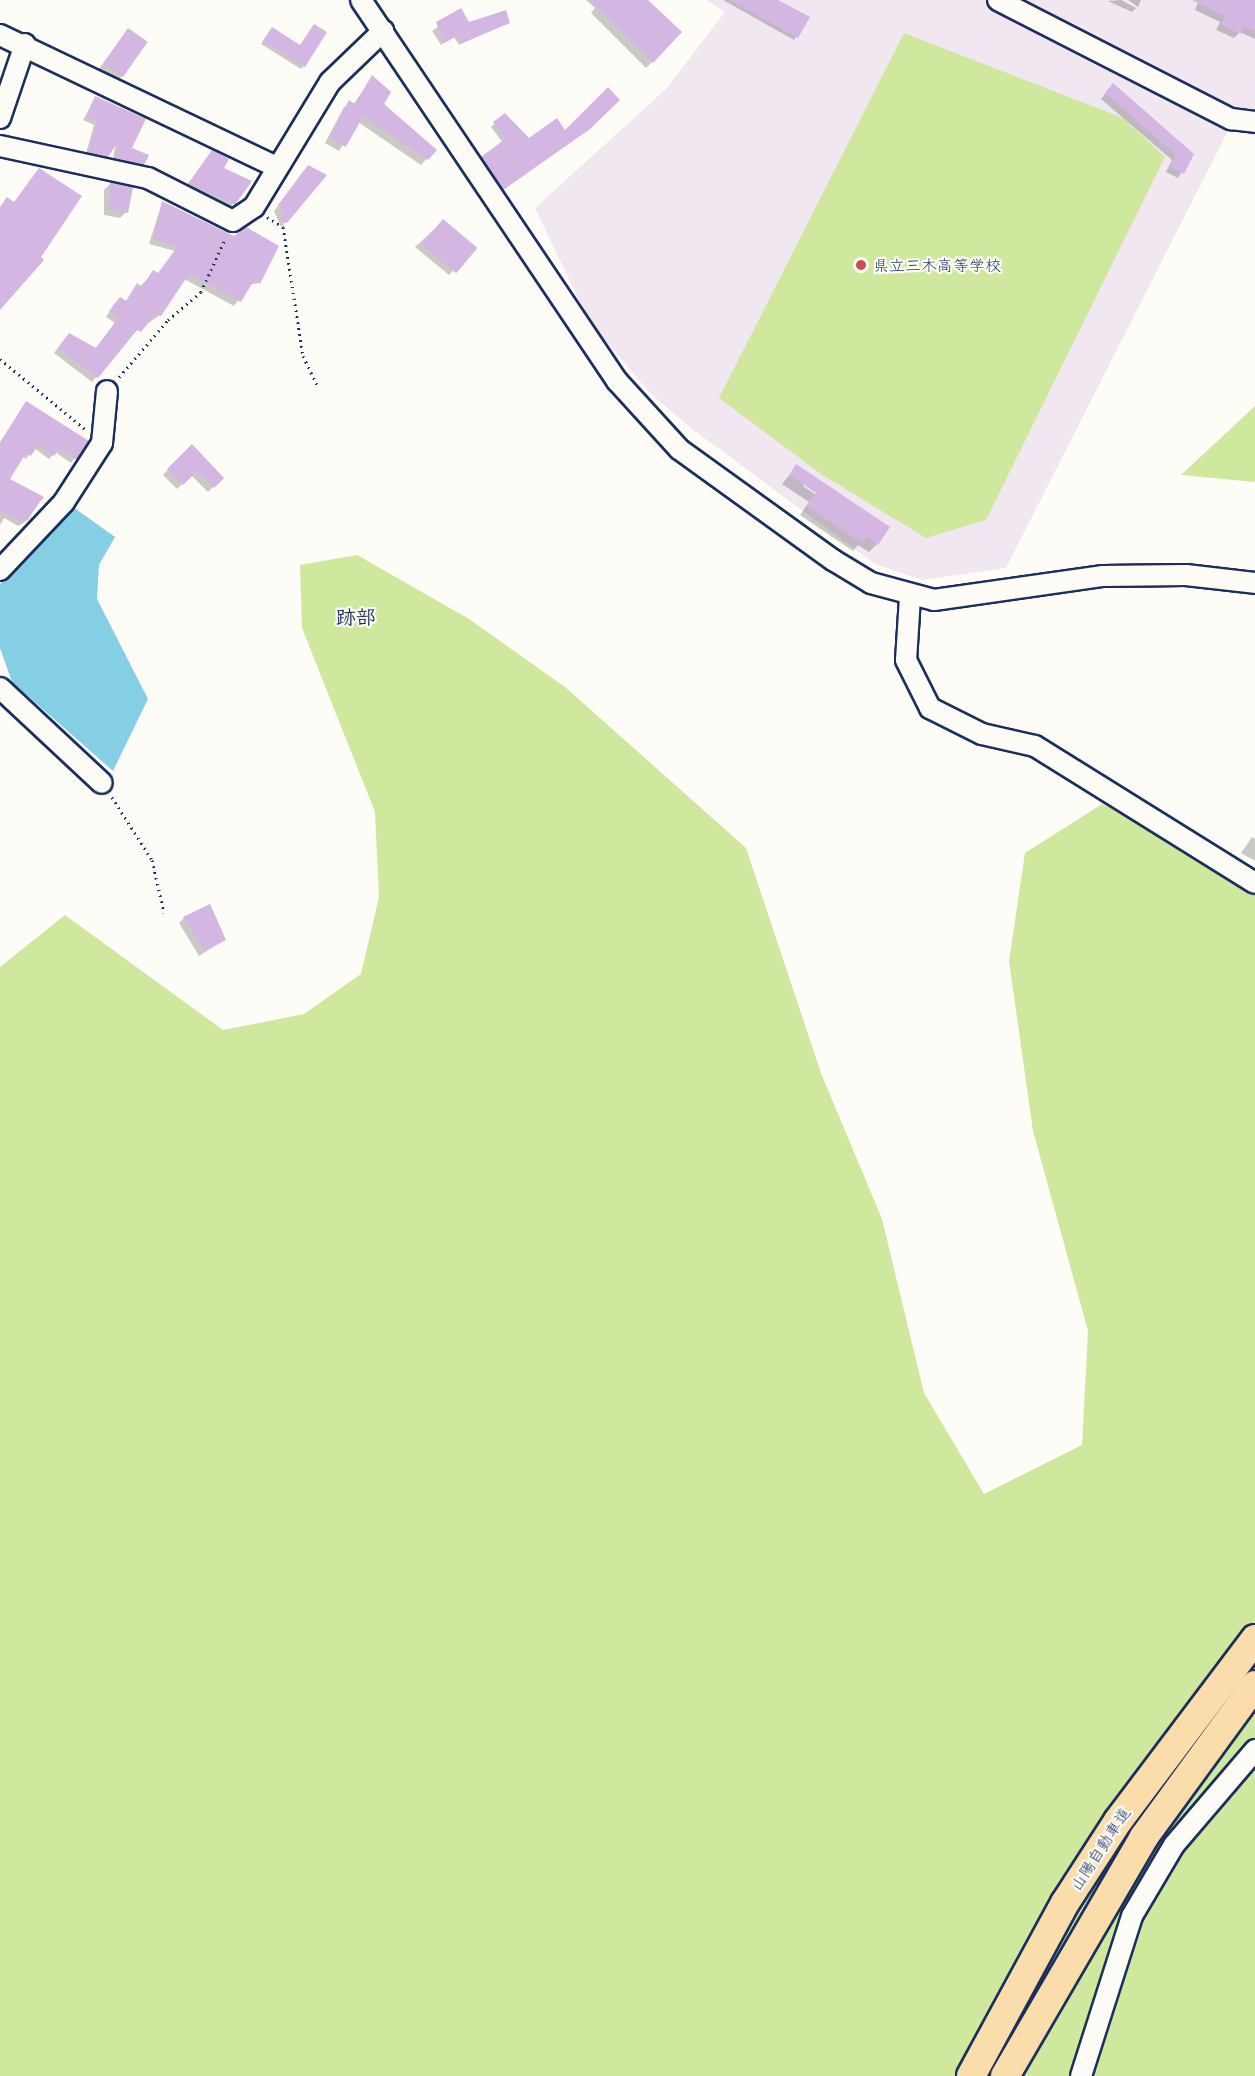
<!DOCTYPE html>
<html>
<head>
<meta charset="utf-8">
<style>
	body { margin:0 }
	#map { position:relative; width:1255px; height:2076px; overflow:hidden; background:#fdfcf7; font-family:"Patrick Hand","Klee One",sans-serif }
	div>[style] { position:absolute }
	.built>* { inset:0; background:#f1e7f1 }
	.green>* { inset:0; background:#d0e89e }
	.water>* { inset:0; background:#84cfe4 }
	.shadow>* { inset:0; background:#0003 }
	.building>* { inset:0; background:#d4b6e3; transform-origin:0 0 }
	.path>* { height:3px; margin-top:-1.5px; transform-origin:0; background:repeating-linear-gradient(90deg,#1b2f5e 0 1.5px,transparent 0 6px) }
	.roads { filter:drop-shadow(2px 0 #1b2f5e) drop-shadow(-2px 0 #1b2f5e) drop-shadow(0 2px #1b2f5e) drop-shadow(0 -2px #1b2f5e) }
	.minor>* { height:20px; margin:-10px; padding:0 10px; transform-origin:10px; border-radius:10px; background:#fdfcf7 }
	.highway>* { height:28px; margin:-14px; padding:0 14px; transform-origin:14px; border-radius:14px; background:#faddab }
	.dots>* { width:16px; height:16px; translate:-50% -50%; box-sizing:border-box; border:3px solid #fdfcf7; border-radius:50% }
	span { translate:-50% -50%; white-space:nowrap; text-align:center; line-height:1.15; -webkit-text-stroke:4.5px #fdfcf7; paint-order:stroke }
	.poi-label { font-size:16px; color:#1b2f5e }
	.left { translate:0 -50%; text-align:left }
	.street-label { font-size:16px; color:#1b2f5e }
	.quarter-label { font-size:20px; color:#1b2f5e; font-weight:700 }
</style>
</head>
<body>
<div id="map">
	<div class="built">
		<div style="clip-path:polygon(707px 0,1255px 0,1255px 136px,1230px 127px,1006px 568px,922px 580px,875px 564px,692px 429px,650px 393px,590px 323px,535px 208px,666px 89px,725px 12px)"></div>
	</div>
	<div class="green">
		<div style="clip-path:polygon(904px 33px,1123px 118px,1165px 157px,986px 520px,926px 538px,821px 474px,719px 398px)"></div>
		<div style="clip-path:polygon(1255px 406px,1255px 482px,1181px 475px)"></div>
		<div style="clip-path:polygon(357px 555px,469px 619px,565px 687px,746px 848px,821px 1073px,882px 1219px,924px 1393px,984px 1494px,1082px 1445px,1088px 1331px,1033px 1131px,1009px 961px,1025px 853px,1102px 804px,1255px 876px,1255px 2076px,0 2076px,0 967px,65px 915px,223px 1030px,304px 1014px,361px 974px,379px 897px,375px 812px,302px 628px,300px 565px)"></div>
	</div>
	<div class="water">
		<div style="clip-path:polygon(73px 507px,115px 537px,99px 565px,97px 599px,148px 699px,113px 771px,12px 682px,0 648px,0 584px)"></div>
	</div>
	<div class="shadow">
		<div style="clip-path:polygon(586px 0,646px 0,652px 62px,646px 68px,591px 13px,595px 8px)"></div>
		<div style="clip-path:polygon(723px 0,775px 0,807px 18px,794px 40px)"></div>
		<div style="clip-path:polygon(1121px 0,1136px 8px,1132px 12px,1108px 1px)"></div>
		<div style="clip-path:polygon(1128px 0,1141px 0,1138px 7px)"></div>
		<div style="clip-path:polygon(1199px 0,1255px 0,1255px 39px,1240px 32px,1234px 38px,1216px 30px,1220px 22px,1195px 10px)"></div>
		<div style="clip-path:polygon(460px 10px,468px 24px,509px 22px,459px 45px,454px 37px,441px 45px,432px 31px)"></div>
		<div style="clip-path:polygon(128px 30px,122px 76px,116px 82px,98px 70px)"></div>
		<div style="clip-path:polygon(269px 32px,304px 66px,301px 69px,261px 44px)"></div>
		<div style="clip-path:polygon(372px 77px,382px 104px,435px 150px,421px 165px,358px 122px,339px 151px,325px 143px,344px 107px,353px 105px)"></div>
		<div style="clip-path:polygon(1108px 90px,1192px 154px,1178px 178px,1166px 172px,1172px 160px,1101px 99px)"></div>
		<div style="clip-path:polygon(96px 98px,143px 164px,138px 168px,112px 162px,116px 143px,103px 160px,85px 157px,94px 125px,83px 120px)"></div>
		<div style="clip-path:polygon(505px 115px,529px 140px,585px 132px,500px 192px,479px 161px,503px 143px,491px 127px)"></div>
		<div style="clip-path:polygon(212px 152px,222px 169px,250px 182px,228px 210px,183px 190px)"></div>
		<div style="clip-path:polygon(304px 172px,286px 222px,281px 227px,274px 211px)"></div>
		<div style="clip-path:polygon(110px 184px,126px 212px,120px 218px,104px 215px,104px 190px)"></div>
		<div style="clip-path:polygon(162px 203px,259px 283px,249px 285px,234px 306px,184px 279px,160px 315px,132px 334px,92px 382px,54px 353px,64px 340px,95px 349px,115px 323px,106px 317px,115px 303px,125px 302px,154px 272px,158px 275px,175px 251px,149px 244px)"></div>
		<div style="clip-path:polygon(443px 221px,475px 248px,449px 275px,415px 247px)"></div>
		<div style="clip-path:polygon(23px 407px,87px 442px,71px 463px,55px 452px,49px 459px,34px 448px,26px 459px,22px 456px,8px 480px,42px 498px,28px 520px,18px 526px,4px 518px,0 525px,0 442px)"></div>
		<div style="clip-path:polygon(191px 446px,222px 478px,208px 492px,191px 475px,177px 489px,163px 475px)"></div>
		<div style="clip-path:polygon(evenodd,797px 466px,877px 544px,869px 552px,858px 545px,853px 551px,800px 515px,809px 502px,782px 484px,797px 466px,805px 484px,823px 496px,822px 499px,803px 486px,805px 484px)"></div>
		<div style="clip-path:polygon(1252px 837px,1255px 839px,1255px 861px,1241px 853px)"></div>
		<div style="clip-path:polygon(184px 918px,224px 940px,199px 956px,179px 923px)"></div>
	</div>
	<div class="building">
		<div style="clip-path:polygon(590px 0,648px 0,682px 32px,653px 63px)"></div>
		<div style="clip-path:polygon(730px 0,778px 0,810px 17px,798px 38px)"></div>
		<div style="clip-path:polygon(1192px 0,1255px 0,1255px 31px,1244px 26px,1241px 34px,1221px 24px,1225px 16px)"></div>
		<div style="clip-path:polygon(461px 8px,469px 22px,506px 10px,510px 23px,462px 43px,457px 36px,444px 43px,436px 22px)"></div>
		<div style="clip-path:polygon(314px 24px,327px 32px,305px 67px,263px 41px,272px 27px,300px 45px)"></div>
		<div style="left:128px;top:28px;width:24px;height:43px;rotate:35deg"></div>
		<div style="clip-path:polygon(372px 75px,391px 92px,384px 104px,437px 150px,428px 160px,363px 116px,346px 147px,329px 137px,349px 100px,355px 104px)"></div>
		<div style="clip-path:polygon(1113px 83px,1194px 154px,1184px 174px,1170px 167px,1176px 155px,1105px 93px)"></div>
		<div style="clip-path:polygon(608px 87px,620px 100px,590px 129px,503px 190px,481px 157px,505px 139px,493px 122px,505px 113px,529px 138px,557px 118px,565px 130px)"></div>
		<div style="clip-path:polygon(95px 96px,146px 119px,132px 148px,149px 155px,144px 165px,115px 159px,119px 141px,108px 157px,88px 153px,97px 121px,86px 116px)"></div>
		<div style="clip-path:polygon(212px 150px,229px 159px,224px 168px,252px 181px,235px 205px,188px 184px)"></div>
		<div style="clip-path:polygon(308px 165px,327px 175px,287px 223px,280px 219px,284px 210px,278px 205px)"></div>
		<div style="clip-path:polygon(39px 168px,82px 196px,41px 257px,44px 260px,0 310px,0 207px,7px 197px,14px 202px)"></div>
		<div style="clip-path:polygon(110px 182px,133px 187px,128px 213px,109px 209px)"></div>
		<div style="clip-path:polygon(162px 201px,234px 236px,246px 227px,279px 246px,260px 284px,254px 280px,241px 302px,189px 274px,161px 316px,156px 313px,141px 332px,137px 330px,98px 378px,58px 348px,69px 333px,96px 348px,119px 317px,109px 311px,120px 297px,126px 301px,137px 283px,142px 287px,153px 270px,158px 273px,178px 246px,153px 239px)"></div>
		<div style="left:443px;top:219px;width:45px;height:33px;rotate:40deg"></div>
		<div style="clip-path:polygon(26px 401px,89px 441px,77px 460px,59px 449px,54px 456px,38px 445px,31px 456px,26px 453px,10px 479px,44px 497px,23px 523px,0 510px,0 443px)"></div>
		<div style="clip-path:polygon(192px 444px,224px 478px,214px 488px,197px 471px,183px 485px,167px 469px)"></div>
		<div style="clip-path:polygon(796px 464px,890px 527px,878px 545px,867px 537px,862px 543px,807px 506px,816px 493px,789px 475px)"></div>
		<div style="clip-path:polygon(210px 904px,226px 940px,205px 951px,183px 917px)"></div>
	</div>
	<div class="path">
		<div style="left:267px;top:217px;width:19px;rotate:32deg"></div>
		<div style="left:283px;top:227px;width:131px;rotate:81.2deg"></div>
		<div style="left:303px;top:356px;width:34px;rotate:64deg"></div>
		<div style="left:0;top:359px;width:110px;rotate:39.5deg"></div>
		<div style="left:119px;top:377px;width:75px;rotate:-49.3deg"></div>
		<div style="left:168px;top:320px;width:43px;rotate:-40.3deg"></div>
		<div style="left:201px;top:292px;width:60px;rotate:-65.6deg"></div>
		<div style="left:112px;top:797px;width:75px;rotate:57.6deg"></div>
		<div style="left:152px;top:860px;width:54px;rotate:77.2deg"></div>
	</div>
	<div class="roads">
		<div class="minor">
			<div style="left:361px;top:0;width:459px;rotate:56.1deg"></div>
			<div style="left:617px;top:381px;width:92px;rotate:47.6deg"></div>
			<div style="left:679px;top:449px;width:190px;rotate:35.8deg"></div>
			<div style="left:833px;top:560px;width:44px;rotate:31.2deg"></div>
			<div style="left:871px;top:583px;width:65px;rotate:15.1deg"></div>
			<div style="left:934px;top:600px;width:171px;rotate:-8.1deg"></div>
			<div style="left:1103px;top:576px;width:83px;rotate:-0.7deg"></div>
			<div style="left:1186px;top:575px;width:69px;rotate:6.6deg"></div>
			<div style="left:998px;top:0;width:262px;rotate:27.1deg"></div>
			<div style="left:1231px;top:119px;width:24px;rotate:7deg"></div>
			<div style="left:0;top:35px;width:307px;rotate:25.5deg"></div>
			<div style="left:0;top:118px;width:78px;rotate:-71.3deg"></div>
			<div style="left:0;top:146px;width:151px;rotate:12.2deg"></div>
			<div style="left:148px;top:178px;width:95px;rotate:26.8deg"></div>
			<div style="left:233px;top:221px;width:25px;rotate:-34deg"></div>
			<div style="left:254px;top:207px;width:146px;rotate:-58.7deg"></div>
			<div style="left:330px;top:82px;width:74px;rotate:-43.9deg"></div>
			<div style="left:0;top:570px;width:93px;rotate:-46.7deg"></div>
			<div style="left:64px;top:502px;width:70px;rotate:-57.2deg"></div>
			<div style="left:102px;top:443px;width:52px;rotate:-84.5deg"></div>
			<div style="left:910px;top:597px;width:63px;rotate:93.6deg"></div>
			<div style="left:906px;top:660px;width:54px;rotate:63.4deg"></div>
			<div style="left:930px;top:708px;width:58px;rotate:26.6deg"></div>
			<div style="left:982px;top:734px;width:54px;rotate:12.8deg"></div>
			<div style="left:1035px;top:746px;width:259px;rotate:31.9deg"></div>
			<div style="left:0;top:688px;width:139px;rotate:43deg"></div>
			<div style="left:1081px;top:2076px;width:168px;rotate:-72.3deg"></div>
			<div style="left:1132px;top:1916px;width:82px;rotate:-59.4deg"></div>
			<div style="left:1174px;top:1845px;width:125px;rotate:-49.5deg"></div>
		</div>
		<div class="highway">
			<div style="left:971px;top:2076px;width:197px;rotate:-61.5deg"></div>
			<div style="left:1065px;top:1903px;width:98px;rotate:-57.1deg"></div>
			<div style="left:1118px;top:1821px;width:228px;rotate:-53deg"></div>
			<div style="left:1005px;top:2076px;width:276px;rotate:-59.8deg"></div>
			<div style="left:1144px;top:1837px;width:188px;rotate:-53.9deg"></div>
		</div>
	</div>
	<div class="dots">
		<div style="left:861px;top:265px;background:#d1495b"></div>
	</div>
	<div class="poi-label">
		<span class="left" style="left:873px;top:265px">県立三木高等学校</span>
	</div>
	<div class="street-label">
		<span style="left:1100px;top:1849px;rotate:-57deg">山陽自動車道</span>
	</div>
	<div class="quarter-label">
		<span style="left:356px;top:616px">跡部</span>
	</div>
</div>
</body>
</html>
